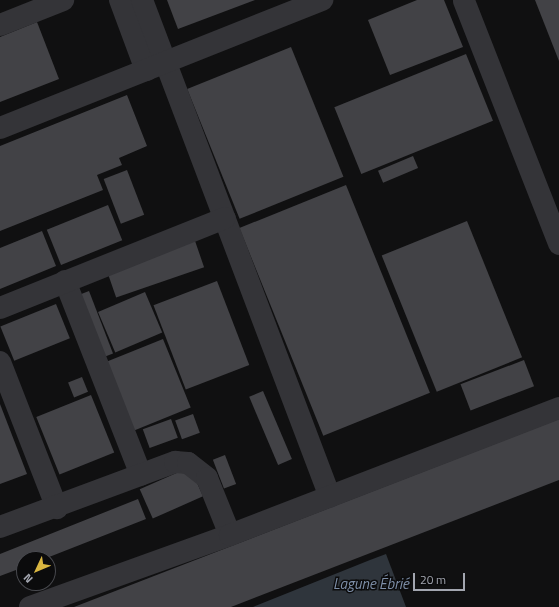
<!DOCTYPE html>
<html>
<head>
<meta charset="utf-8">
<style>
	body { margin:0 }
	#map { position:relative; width:559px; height:607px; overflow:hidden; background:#101011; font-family:"Titillium Web",sans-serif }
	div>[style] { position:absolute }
	.water>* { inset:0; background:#2f353c }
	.building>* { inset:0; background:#424246; transform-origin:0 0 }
	.minor>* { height:22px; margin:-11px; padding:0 11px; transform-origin:11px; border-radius:11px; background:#343438 }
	span { translate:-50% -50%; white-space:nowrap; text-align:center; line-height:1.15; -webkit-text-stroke:3px #0b0b0c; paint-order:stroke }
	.water-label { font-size:15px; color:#7e8fa8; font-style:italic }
	.north { position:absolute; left:16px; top:551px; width:40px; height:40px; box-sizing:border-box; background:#0b0b0c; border:1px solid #48494e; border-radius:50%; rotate:226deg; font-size:11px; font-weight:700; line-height:16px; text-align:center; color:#a3a6b0 }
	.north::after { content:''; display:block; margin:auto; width:14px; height:18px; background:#d9b641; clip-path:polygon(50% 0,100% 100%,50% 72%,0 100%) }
	.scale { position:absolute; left:413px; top:573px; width:52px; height:18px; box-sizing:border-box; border:2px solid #a3a6b0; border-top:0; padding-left:5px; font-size:12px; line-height:14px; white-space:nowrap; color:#a3a6b0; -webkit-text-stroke:3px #0b0b0c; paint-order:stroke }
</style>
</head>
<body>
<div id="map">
	<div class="water">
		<div style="clip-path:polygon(386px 554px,406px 607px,253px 607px,370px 560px)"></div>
	</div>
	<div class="building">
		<div style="clip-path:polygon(167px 0,255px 0,178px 29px)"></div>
		<div style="clip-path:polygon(417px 0,444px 0,463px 47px,390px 75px,368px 20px)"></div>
		<div style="clip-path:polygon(535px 0,559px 0,559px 61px)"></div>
		<div style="clip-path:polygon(37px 22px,59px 79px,0 102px,0 37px)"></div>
		<div style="left:291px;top:47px;width:140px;height:112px;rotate:68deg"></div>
		<div style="left:466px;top:54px;width:72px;height:142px;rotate:68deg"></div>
		<div style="clip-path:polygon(127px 95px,147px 146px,119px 158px,122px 165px,97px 175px,103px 190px,0 231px,0 146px)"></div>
		<div style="left:413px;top:156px;width:13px;height:38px;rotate:67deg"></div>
		<div style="left:127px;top:170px;width:48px;height:25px;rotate:69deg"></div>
		<div style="left:346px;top:185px;width:224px;height:115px;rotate:68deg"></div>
		<div style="left:108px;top:205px;width:38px;height:66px;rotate:68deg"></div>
		<div style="left:467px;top:221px;width:147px;height:92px;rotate:68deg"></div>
		<div style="clip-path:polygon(42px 231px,56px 266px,0 289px,0 248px)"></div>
		<div style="left:194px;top:238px;width:31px;height:93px;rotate:71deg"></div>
		<div style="left:217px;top:281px;width:90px;height:68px;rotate:69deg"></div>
		<div style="left:89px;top:291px;width:67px;height:11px;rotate:69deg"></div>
		<div style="left:145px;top:292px;width:44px;height:51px;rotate:67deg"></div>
		<div style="left:56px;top:304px;width:37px;height:60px;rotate:68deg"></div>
		<div style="left:163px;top:339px;width:74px;height:61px;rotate:68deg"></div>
		<div style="left:524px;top:360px;width:28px;height:68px;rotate:69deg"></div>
		<div style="left:82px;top:377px;width:16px;height:15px;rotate:68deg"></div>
		<div style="left:263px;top:391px;width:74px;height:15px;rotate:67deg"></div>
		<div style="left:91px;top:395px;width:62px;height:59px;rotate:68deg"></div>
		<div style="clip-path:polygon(0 404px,27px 474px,0 484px)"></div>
		<div style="left:193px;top:414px;width:20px;height:19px;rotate:70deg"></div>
		<div style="left:171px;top:419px;width:20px;height:30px;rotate:70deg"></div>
		<div style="clip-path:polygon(559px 419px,559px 480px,231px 607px,74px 607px)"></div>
		<div style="left:225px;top:455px;width:31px;height:13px;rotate:69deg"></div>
		<div style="left:190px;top:467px;width:32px;height:55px;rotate:66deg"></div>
		<div style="clip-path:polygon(138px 499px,146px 519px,44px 559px,24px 559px,24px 567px,0 576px,0 554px)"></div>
	</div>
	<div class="minor">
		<div style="left:120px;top:0;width:75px;rotate:69.6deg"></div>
		<div style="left:142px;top:0;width:531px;rotate:69.28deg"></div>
		<div style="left:464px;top:1px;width:261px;rotate:68.6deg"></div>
		<div style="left:0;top:25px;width:68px;rotate:-21.6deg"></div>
		<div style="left:0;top:128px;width:347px;rotate:-21.7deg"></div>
		<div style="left:65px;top:281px;width:208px;rotate:68.6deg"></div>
		<div style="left:0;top:308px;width:242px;rotate:-21.8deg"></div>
		<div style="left:0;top:362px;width:157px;rotate:68.7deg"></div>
		<div style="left:0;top:527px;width:187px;rotate:-20.4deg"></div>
		<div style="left:175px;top:462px;width:13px;rotate:4deg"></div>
		<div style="left:188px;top:463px;width:24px;rotate:38deg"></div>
		<div style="left:207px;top:478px;width:61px;rotate:68deg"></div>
		<div style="left:30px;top:607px;width:213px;rotate:-19.8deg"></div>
		<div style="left:230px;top:535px;width:353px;rotate:-21.1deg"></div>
	</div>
	<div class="water-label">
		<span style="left:371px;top:584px">Lagune Ébrié</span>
	</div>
	<div class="north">N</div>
	<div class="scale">20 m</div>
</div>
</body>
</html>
